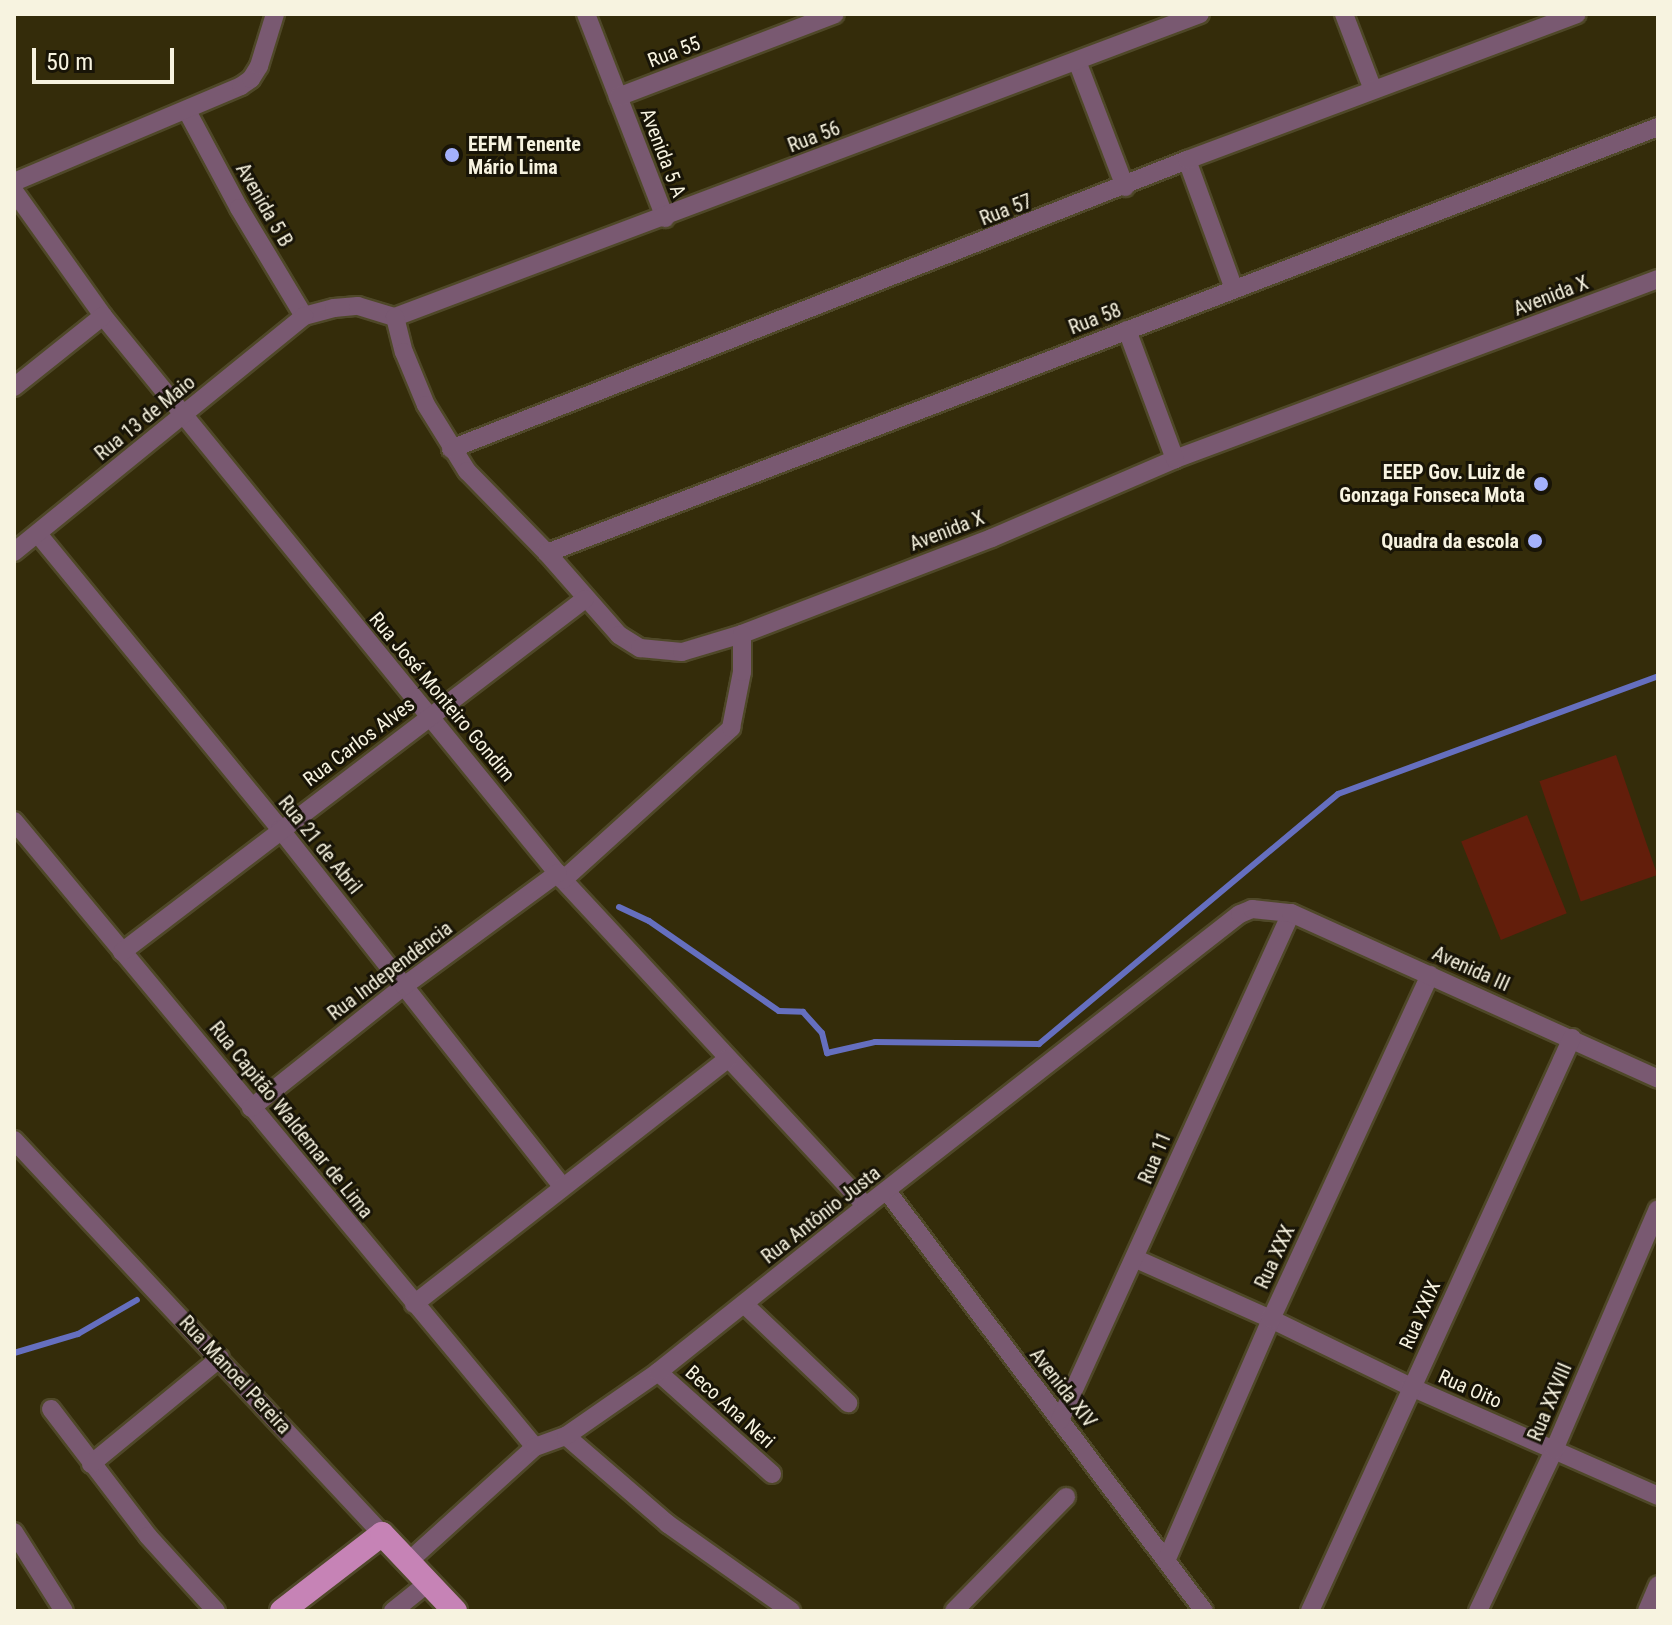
<!DOCTYPE html>
<html>
<head>
<meta charset="utf-8">
<style>
	body { margin:0 }
	#map { position:relative; width:1672px; height:1625px; overflow:hidden; background:#342c0a; font-family:"Roboto Condensed",sans-serif }
	div>[style] { position:absolute }
	.green>* { inset:0; background:#631e0b; transform-origin:0 0 }
	.stream>* { height:6px; margin:-3px; padding:0 3px; transform-origin:3px; border-radius:3px; background:#656fbf }
	.roads { filter:drop-shadow(2px 0 #4f4828) drop-shadow(-2px 0 #4f4828) drop-shadow(0 2px #4f4828) drop-shadow(0 -2px #4f4828) }
	.minor>* { height:18px; margin:-9px; padding:0 9px; transform-origin:9px; border-radius:9px; background:#795971 }
	.major>* { height:24px; margin:-12px; padding:0 12px; transform-origin:12px; border-radius:12px; background:#c683b6 }
	.dots>* { width:22px; height:22px; translate:-50% -50%; box-sizing:border-box; border:4px solid #181407; border-radius:50% }
	span { translate:-50% -50%; white-space:nowrap; text-align:center; line-height:1.15; -webkit-text-stroke:6px #181407; paint-order:stroke }
	.street-label { font-size:20px; color:#f7f3e0 }
	.poi-label { font-size:20px; color:#f7f3e0; font-weight:700 }
	.left { translate:0 -50%; text-align:left }
	.right { translate:-100% -50%; text-align:right }
	.frame { position:absolute; inset:0; border:16px solid #f7f3e0; pointer-events:none }
	.scale { position:absolute; left:32px; top:48px; width:142px; height:36px; box-sizing:border-box; border:4px solid #f7f3e0; border-top:0; padding-left:10px; font-size:24px; line-height:28px; white-space:nowrap; color:#f7f3e0; -webkit-text-stroke:6px #181407; paint-order:stroke }
</style>
</head>
<body>
<div id="map">
	<div class="green">
		<div style="left:1616px;top:755px;width:127px;height:81px;rotate:71deg"></div>
		<div style="left:1527px;top:815px;width:106px;height:71px;rotate:68deg"></div>
	</div>
	<div class="stream">
		<div style="left:619px;top:907px;width:33px;rotate:25deg"></div>
		<div style="left:649px;top:921px;width:158px;rotate:34.7deg"></div>
		<div style="left:779px;top:1011px;width:24px;rotate:2deg"></div>
		<div style="left:803px;top:1012px;width:28px;rotate:48deg"></div>
		<div style="left:822px;top:1033px;width:21px;rotate:76deg"></div>
		<div style="left:827px;top:1053px;width:49px;rotate:-12.9deg"></div>
		<div style="left:875px;top:1042px;width:164px;rotate:0.7deg"></div>
		<div style="left:1039px;top:1044px;width:390px;rotate:-39.9deg"></div>
		<div style="left:1338px;top:794px;width:341px;rotate:-20.2deg"></div>
		<div style="left:14px;top:1353px;width:67px;rotate:-16.5deg"></div>
		<div style="left:78px;top:1334px;width:68px;rotate:-30deg"></div>
	</div>
	<div class="roads">
		<div class="minor">
			<div style="left:586px;top:14px;width:219px;rotate:68.8deg"></div>
			<div style="left:1344px;top:14px;width:81px;rotate:69.1deg"></div>
			<div style="left:1077px;top:61px;width:135px;rotate:69.1deg"></div>
			<div style="left:618px;top:97px;width:232px;rotate:-20.9deg"></div>
			<div style="left:187px;top:111px;width:110px;rotate:61.8deg"></div>
			<div style="left:239px;top:208px;width:126px;rotate:59deg"></div>
			<div style="left:304px;top:316px;width:31px;rotate:-15deg"></div>
			<div style="left:334px;top:308px;width:24px;rotate:-5deg"></div>
			<div style="left:358px;top:306px;width:39px;rotate:17deg"></div>
			<div style="left:395px;top:317px;width:860px;rotate:-20.63deg"></div>
			<div style="left:1187px;top:160px;width:137px;rotate:70deg"></div>
			<div style="left:14px;top:182px;width:246px;rotate:-22.9deg"></div>
			<div style="left:241px;top:86px;width:12px;rotate:-35deg"></div>
			<div style="left:251px;top:79px;width:15px;rotate:-58deg"></div>
			<div style="left:259px;top:66px;width:54px;rotate:-72.9deg"></div>
			<div style="left:14px;top:191px;width:153px;rotate:54.5deg"></div>
			<div style="left:103px;top:316px;width:728px;rotate:50.8deg"></div>
			<div style="left:563px;top:880px;width:445px;rotate:47.1deg"></div>
			<div style="left:395px;top:317px;width:36px;rotate:76deg"></div>
			<div style="left:404px;top:352px;width:57px;rotate:67.5deg"></div>
			<div style="left:426px;top:405px;width:78px;rotate:58.2deg"></div>
			<div style="left:467px;top:471px;width:115px;rotate:45.7deg"></div>
			<div style="left:547px;top:553px;width:109px;rotate:48.7deg"></div>
			<div style="left:619px;top:635px;width:25px;rotate:32deg"></div>
			<div style="left:640px;top:648px;width:42px;rotate:5.4deg"></div>
			<div style="left:682px;top:652px;width:63px;rotate:-16.7deg"></div>
			<div style="left:742px;top:634px;width:268px;rotate:-21deg"></div>
			<div style="left:992px;top:538px;width:199px;rotate:-23.3deg"></div>
			<div style="left:1175px;top:459px;width:515px;rotate:-20.44deg"></div>
			<div style="left:1127px;top:330px;width:138px;rotate:69.6deg"></div>
			<div style="left:14px;top:387px;width:114px;rotate:-38.6deg"></div>
			<div style="left:451px;top:449px;width:791px;rotate:-21.44deg"></div>
			<div style="left:1187px;top:160px;width:416px;rotate:-20.5deg"></div>
			<div style="left:38px;top:534px;width:382px;rotate:50.6deg"></div>
			<div style="left:280px;top:829px;width:456px;rotate:51.7deg"></div>
			<div style="left:14px;top:552px;width:374px;rotate:-39.1deg"></div>
			<div style="left:547px;top:553px;width:1190px;rotate:-20.98deg"></div>
			<div style="left:14px;top:821px;width:814px;rotate:50.23deg"></div>
			<div style="left:563px;top:880px;width:227px;rotate:-42.1deg"></div>
			<div style="left:731px;top:728px;width:57px;rotate:-78.9deg"></div>
			<div style="left:742px;top:672px;width:38px;rotate:-90deg"></div>
			<div style="left:122px;top:952px;width:582px;rotate:-37.32deg"></div>
			<div style="left:251px;top:1108px;width:196px;rotate:-38.6deg"></div>
			<div style="left:404px;top:986px;width:191px;rotate:-36.3deg"></div>
			<div style="left:14px;top:1140px;width:539px;rotate:46.95deg"></div>
			<div style="left:887px;top:1191px;width:526px;rotate:52.96deg"></div>
			<div style="left:1136px;top:1259px;width:148px;rotate:24deg"></div>
			<div style="left:1271px;top:1319px;width:156px;rotate:25.9deg"></div>
			<div style="left:1411px;top:1387px;width:270px;rotate:23.8deg"></div>
			<div style="left:414px;top:1304px;width:398px;rotate:-38deg"></div>
			<div style="left:744px;top:1304px;width:144px;rotate:43.6deg"></div>
			<div style="left:658px;top:1372px;width:153px;rotate:41.8deg"></div>
			<div style="left:51px;top:1409px;width:160px;rotate:52.6deg"></div>
			<div style="left:148px;top:1536px;width:101px;rotate:47.8deg"></div>
			<div style="left:1060px;top:1420px;width:557px;rotate:-65.5deg"></div>
			<div style="left:566px;top:1436px;width:135px;rotate:40.8deg"></div>
			<div style="left:668px;top:1524px;width:151px;rotate:35.3deg"></div>
			<div style="left:91px;top:1464px;width:167px;rotate:-39.4deg"></div>
			<div style="left:14px;top:1532px;width:93px;rotate:57.7deg"></div>
			<div style="left:1166px;top:1561px;width:264px;rotate:-66.5deg"></div>
			<div style="left:1271px;top:1319px;width:379px;rotate:-65.2deg"></div>
			<div style="left:408px;top:1562px;width:171px;rotate:-42.2deg"></div>
			<div style="left:535px;top:1447px;width:33px;rotate:-20deg"></div>
			<div style="left:566px;top:1436px;width:112px;rotate:-34.8deg"></div>
			<div style="left:658px;top:1372px;width:266px;rotate:-38.6deg"></div>
			<div style="left:866px;top:1206px;width:474px;rotate:-38deg"></div>
			<div style="left:1240px;top:914px;width:13px;rotate:-23deg"></div>
			<div style="left:1252px;top:909px;width:39px;rotate:6deg"></div>
			<div style="left:1291px;top:913px;width:403px;rotate:24.3deg"></div>
			<div style="left:393px;top:1611px;width:45px;rotate:-38.7deg"></div>
			<div style="left:954px;top:1611px;width:160px;rotate:-45.5deg"></div>
			<div style="left:1310px;top:1611px;width:630px;rotate:-65.43deg"></div>
			<div style="left:1478px;top:1611px;width:178px;rotate:-64.7deg"></div>
			<div style="left:1554px;top:1450px;width:262px;rotate:-66.7deg"></div>
			<div style="left:1647px;top:1611px;width:28px;rotate:-67deg"></div>
		</div>
		<div class="major">
			<div style="left:282px;top:1611px;width:126px;rotate:-37.6deg"></div>
			<div style="left:382px;top:1534px;width:106px;rotate:46.5deg"></div>
		</div>
	</div>
	<div class="dots">
		<div style="left:452px;top:155px;background:#a4b1fc"></div>
		<div style="left:1541px;top:484px;background:#a4b1fc"></div>
		<div style="left:1535px;top:541px;background:#a4b1fc"></div>
	</div>
	<div class="street-label">
		<span style="left:674px;top:52px;rotate:-21deg">Rua 55</span>
		<span style="left:814px;top:137px;rotate:-21deg">Rua 56</span>
		<span style="left:663px;top:153px;rotate:69deg">Avenida 5 A</span>
		<span style="left:264px;top:205px;rotate:60deg">Avenida 5 B</span>
		<span style="left:1006px;top:210px;rotate:-21deg">Rua 57</span>
		<span style="left:1551px;top:296px;rotate:-21deg">Avenida X</span>
		<span style="left:1095px;top:319px;rotate:-21deg">Rua 58</span>
		<span style="left:145px;top:418px;rotate:-39deg">Rua 13 de Maio</span>
		<span style="left:947px;top:531px;rotate:-21deg">Avenida X</span>
		<span style="left:442px;top:697px;rotate:50deg">Rua José Monteiro Gondim</span>
		<span style="left:359px;top:742px;rotate:-37deg">Rua Carlos Alves</span>
		<span style="left:320px;top:845px;rotate:51deg">Rua 21 de Abril</span>
		<span style="left:1471px;top:969px;rotate:24deg">Avenida III</span>
		<span style="left:390px;top:971px;rotate:-37deg">Rua Independência</span>
		<span style="left:291px;top:1120px;rotate:51deg">Rua Capitão Waldemar de Lima</span>
		<span style="left:1155px;top:1158px;rotate:-67deg">Rua 11</span>
		<span style="left:821px;top:1215px;rotate:-38deg">Rua Antônio Justa</span>
		<span style="left:1275px;top:1257px;rotate:-65deg">Rua XXX</span>
		<span style="left:1420px;top:1315px;rotate:-66deg">Rua XXIX</span>
		<span style="left:235px;top:1375px;rotate:47deg">Rua Manoel Pereira</span>
		<span style="left:1063px;top:1388px;rotate:52deg">Avenida XIV</span>
		<span style="left:1470px;top:1389px;rotate:24deg">Rua Oito</span>
		<span style="left:1550px;top:1402px;rotate:-67deg">Rua XXVIII</span>
		<span style="left:730px;top:1407px;rotate:42deg">Beco Ana Neri</span>
	</div>
	<div class="poi-label">
		<span class="left" style="left:468px;top:156px">EEFM Tenente<br>Mário Lima</span>
		<span class="right" style="left:1525px;top:484px">EEEP Gov. Luiz de<br>Gonzaga Fonseca Mota</span>
		<span class="right" style="left:1519px;top:541px">Quadra da escola</span>
	</div>
	<div class="frame"></div>
	<div class="scale">50 m</div>
</div>
</body>
</html>
